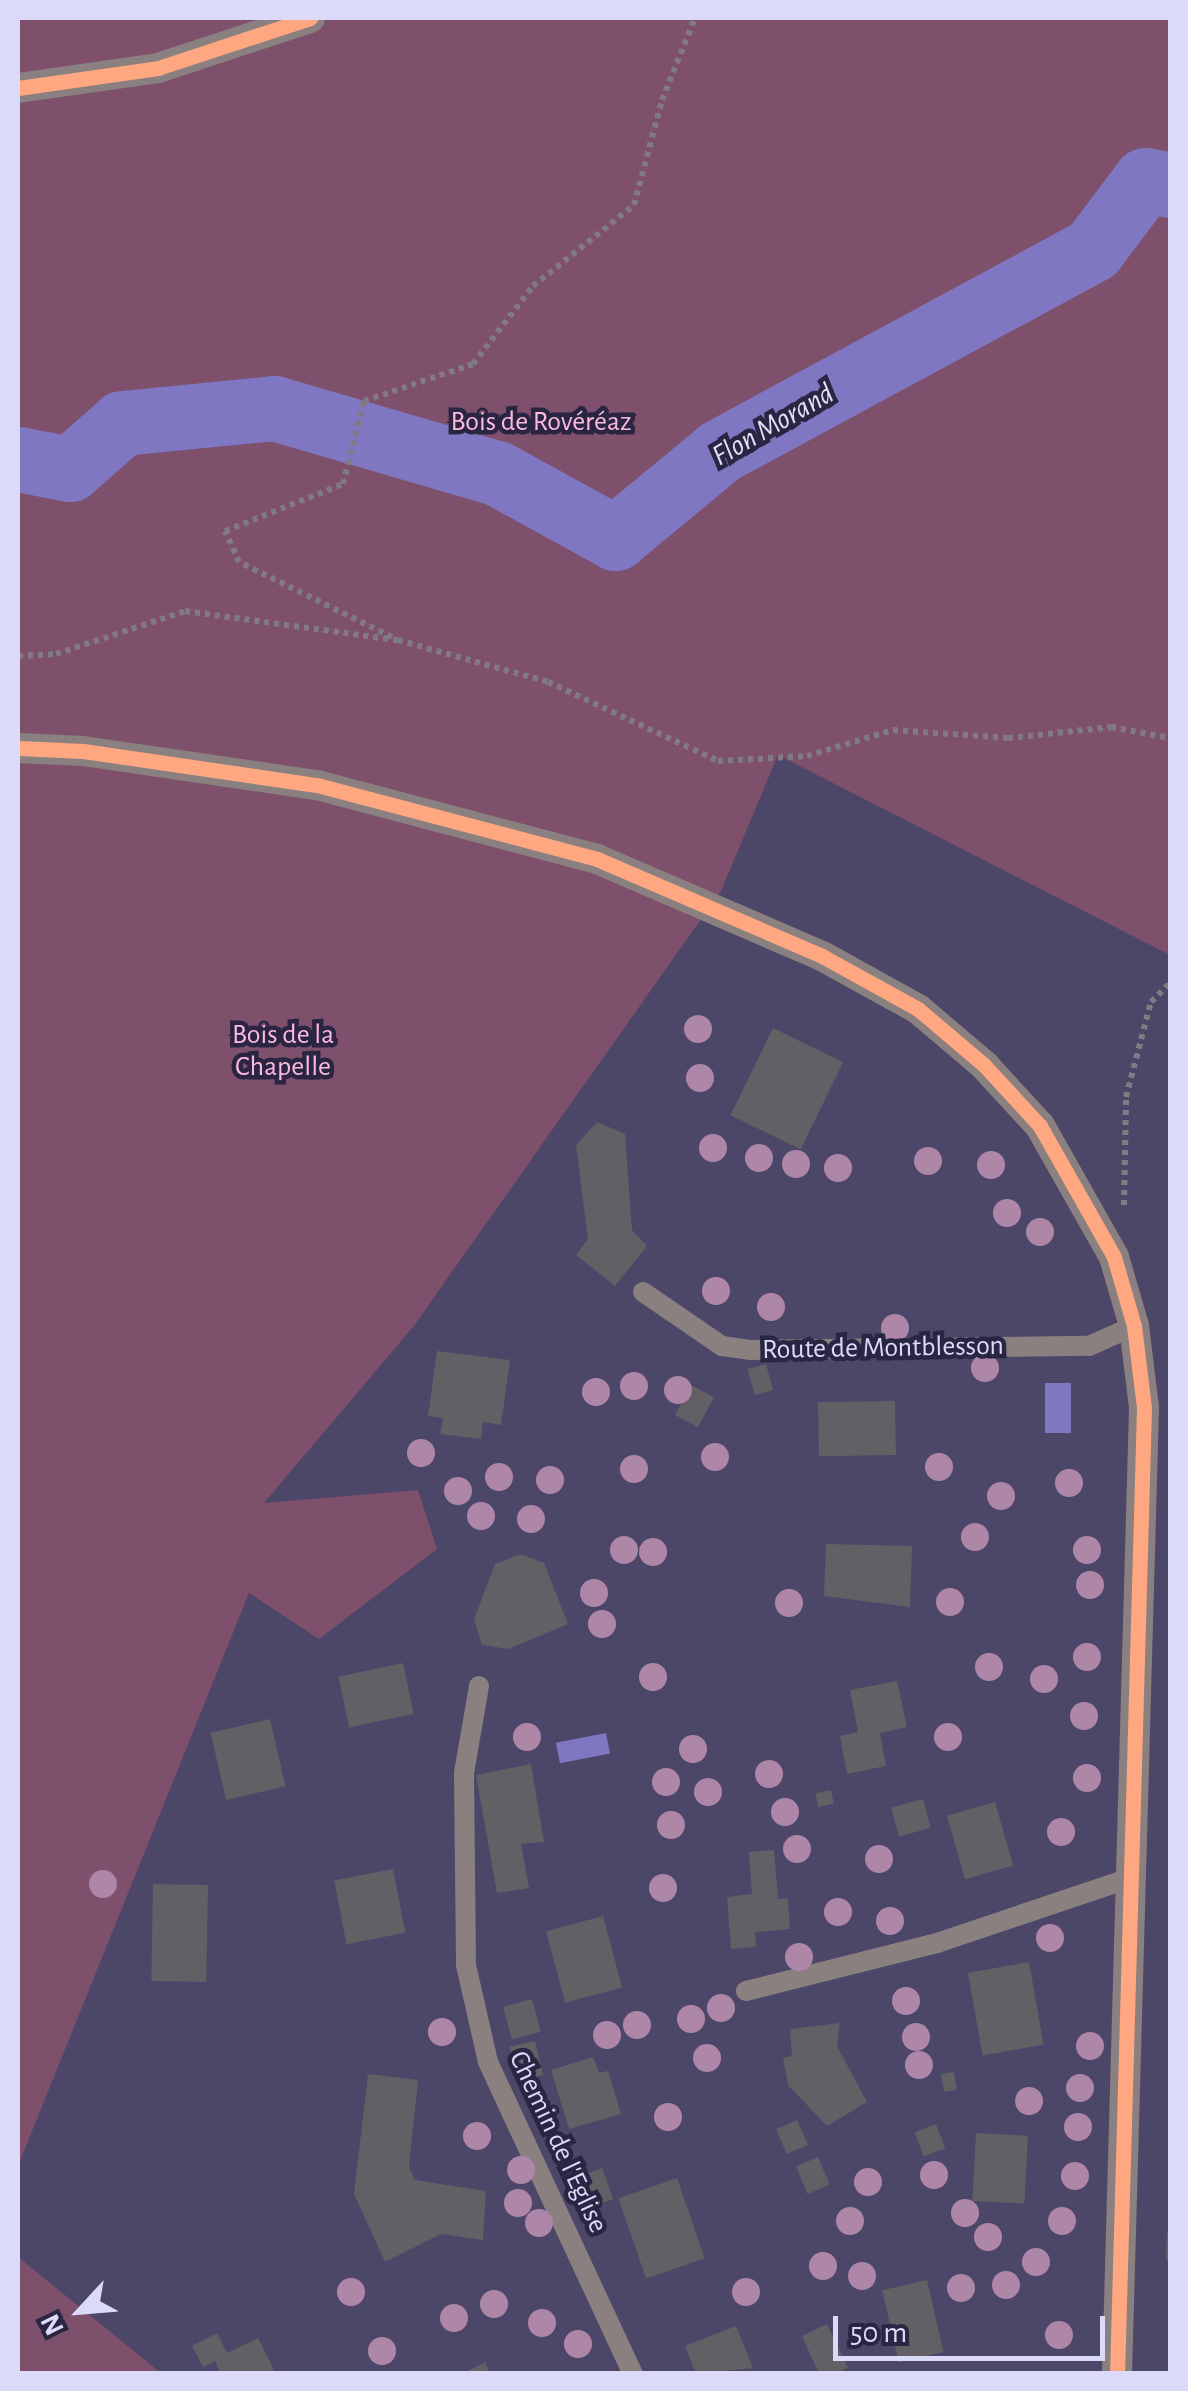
<!DOCTYPE html>
<html>
<head>
<meta charset="utf-8">
<style>
	body { margin:0 }
	#map { position:relative; width:1188px; height:2391px; overflow:hidden; background:#4c4669; font-family:"Alegreya Sans",sans-serif }
	div>[style] { position:absolute }
	.green>* { inset:0; background:#7e506c }
	.water>* { inset:0; background:#8077c2; transform-origin:0 0 }
	.river>* { height:65px; margin:-32.5px; padding:0 32.5px; transform-origin:32.5px; border-radius:32.5px; background:#8077c2 }
	.building>* { inset:0; background:#625f65; transform-origin:0 0 }
	.path>* { height:6px; margin-top:-3px; transform-origin:0; background:repeating-linear-gradient(90deg,#827a82 0 5px,transparent 0 10px) }
	.service>* { height:20px; margin:-10px; padding:0 10px; transform-origin:10px; border-radius:10px; background:#8a8080 }
	.minor>* { height:30px; margin:-15px; padding:0 15px; transform-origin:15px; border-radius:15px; background:#8a8080 }
	.bus-1>* { height:15px; margin:-7.5px; padding:0 7.5px; transform-origin:7.5px; border-radius:7.5px; background:#ffa780 }
	.trees>* { width:28px; height:28px; margin:-14px; border-radius:50%; background:#ae86a8 }
	span { translate:-50% -50%; white-space:nowrap; text-align:center; line-height:1.15; -webkit-text-stroke:9px #292542; paint-order:stroke }
	.park-label { font-size:28px; color:#febadc }
	.street-label { font-size:28px; color:#dcdaf9 }
	.water-label { font-size:30px; color:#e1e0f6; font-style:italic }
	.frame { position:absolute; inset:0; border:20px solid #dcdaf9; pointer-events:none }
	.north { position:absolute; left:30px; top:2261px; width:100px; height:100px; -webkit-text-stroke:8px #292542; paint-order:stroke; rotate:244deg; font-size:28px; font-weight:700; line-height:40px; text-align:center; color:#dcdaf9 }
	.north::after { content:''; display:block; margin:auto; width:35px; height:45px; background:#dcdaf9; clip-path:polygon(50% 0,100% 100%,50% 72%,0 100%) }
	.scale { position:absolute; left:833px; top:2316px; width:272px; height:45px; box-sizing:border-box; border:5px solid #dcdaf9; border-top:0; padding-left:12px; font-size:30px; line-height:35px; white-space:nowrap; color:#dcdaf9; -webkit-text-stroke:8px #292542; paint-order:stroke }
</style>
</head>
<body>
<div id="map">
	<div class="green">
		<div style="clip-path:polygon(18px 18px,1170px 18px,1170px 955px,778px 755px,721px 891px,413px 1327px,264px 1503px,418px 1490px,437px 1549px,319px 1639px,249px 1593px,18px 2166px)"></div>
		<div style="clip-path:polygon(18px 2257px,161px 2373px,18px 2373px)"></div>
	</div>
	<div class="water">
		<div style="left:1045px;top:1383px;width:26px;height:50px"></div>
		<div style="left:606px;top:1733px;width:21px;height:51px;rotate:79deg"></div>
	</div>
	<div class="river">
		<div style="left:18px;top:459px;width:53px;rotate:10.9deg"></div>
		<div style="left:70px;top:469px;width:69px;rotate:-41.5deg"></div>
		<div style="left:122px;top:423px;width:153px;rotate:-5.6deg"></div>
		<div style="left:274px;top:408px;width:232px;rotate:16.3deg"></div>
		<div style="left:497px;top:473px;width:135px;rotate:28.8deg"></div>
		<div style="left:615px;top:538px;width:136px;rotate:-39.6deg"></div>
		<div style="left:720px;top:451px;width:424px;rotate:-28.4deg"></div>
		<div style="left:1093px;top:249px;width:86px;rotate:-53deg"></div>
		<div style="left:1145px;top:180px;width:25px;rotate:11deg"></div>
	</div>
	<div class="building">
		<div style="left:773px;top:1028px;width:78px;height:97px;rotate:26deg"></div>
		<div style="clip-path:polygon(597px 1122px,625px 1134px,632px 1230px,647px 1246px,615px 1286px,576px 1255px,588px 1239px,576px 1145px)"></div>
		<div style="clip-path:polygon(437px 1351px,510px 1360px,501px 1425px,483px 1422px,481px 1439px,440px 1434px,443px 1418px,428px 1416px)"></div>
		<div style="left:766px;top:1364px;width:27px;height:19px;rotate:75deg"></div>
		<div style="left:691px;top:1385px;width:26px;height:34px;rotate:28deg"></div>
		<div style="left:895px;top:1401px;width:54px;height:77px;rotate:89deg"></div>
		<div style="clip-path:polygon(826px 1544px,912px 1546px,910px 1607px,824px 1596px)"></div>
		<div style="clip-path:polygon(520px 1554px,544px 1563px,568px 1624px,508px 1649px,482px 1645px,474px 1619px,495px 1564px)"></div>
		<div style="left:403px;top:1663px;width:52px;height:66px;rotate:78deg"></div>
		<div style="clip-path:polygon(897px 1681px,907px 1727px,880px 1733px,886px 1766px,847px 1774px,840px 1736px,858px 1732px,850px 1690px)"></div>
		<div style="left:270px;top:1719px;width:69px;height:61px;rotate:77deg"></div>
		<div style="clip-path:polygon(531px 1764px,544px 1842px,521px 1844px,529px 1888px,497px 1893px,476px 1775px)"></div>
		<div style="left:831px;top:1790px;width:14px;height:16px;rotate:78deg"></div>
		<div style="left:923px;top:1799px;width:30px;height:33px;rotate:75deg"></div>
		<div style="left:995px;top:1802px;width:66px;height:50px;rotate:74deg"></div>
		<div style="clip-path:polygon(774px 1850px,778px 1899px,788px 1898px,790px 1929px,755px 1932px,756px 1947px,731px 1949px,727px 1897px,752px 1894px,749px 1852px)"></div>
		<div style="left:393px;top:1869px;width:65px;height:60px;rotate:79deg"></div>
		<div style="left:153px;top:1884px;width:55px;height:97px;rotate:1deg"></div>
		<div style="left:603px;top:1916px;width:74px;height:59px;rotate:75deg"></div>
		<div style="left:1029px;top:1962px;width:84px;height:62px;rotate:80deg"></div>
		<div style="left:532px;top:1999px;width:34px;height:30px;rotate:75deg"></div>
		<div style="clip-path:polygon(840px 2023px,837px 2046px,867px 2102px,827px 2126px,788px 2085px,783px 2058px,792px 2056px,790px 2029px)"></div>
		<div style="left:535px;top:2041px;width:35px;height:26px;rotate:77deg"></div>
		<div style="clip-path:polygon(593px 2057px,599px 2073px,608px 2071px,621px 2114px,569px 2129px,551px 2070px)"></div>
		<div style="left:954px;top:2072px;width:18px;height:13px;rotate:81deg"></div>
		<div style="clip-path:polygon(368px 2074px,418px 2080px,409px 2167px,415px 2180px,486px 2191px,483px 2240px,441px 2234px,385px 2262px,354px 2194px)"></div>
		<div style="left:797px;top:2120px;width:27px;height:23px;rotate:66deg"></div>
		<div style="left:936px;top:2124px;width:26px;height:23px;rotate:69deg"></div>
		<div style="left:976px;top:2133px;width:52px;height:68px;rotate:3deg"></div>
		<div style="left:818px;top:2157px;width:30px;height:24px;rotate:67deg"></div>
		<div style="left:602px;top:2168px;width:33px;height:32px;rotate:70deg"></div>
		<div style="left:677px;top:2178px;width:85px;height:62px;rotate:71deg"></div>
		<div style="clip-path:polygon(1167px 2231px,1170px 2231px,1170px 2260px,1166px 2260px)"></div>
		<div style="left:927px;top:2280px;width:74px;height:46px;rotate:77deg"></div>
		<div style="clip-path:polygon(827px 2324px,848px 2368px,835px 2374px,819px 2374px,802px 2336px)"></div>
		<div style="clip-path:polygon(736px 2326px,753px 2368px,696px 2374px,685px 2346px)"></div>
		<div style="clip-path:polygon(217px 2333px,227px 2353px,258px 2338px,276px 2374px,221px 2374px,215px 2361px,203px 2367px,192px 2346px)"></div>
		<div style="clip-path:polygon(485px 2362px,490px 2374px,462px 2374px)"></div>
	</div>
	<div class="path">
		<div style="left:392px;top:637px;width:170px;rotate:-153.9deg"></div>
		<div style="left:239px;top:562px;width:34px;rotate:-114deg"></div>
		<div style="left:225px;top:531px;width:127px;rotate:-21.7deg"></div>
		<div style="left:343px;top:484px;width:86px;rotate:-75.8deg"></div>
		<div style="left:364px;top:401px;width:115px;rotate:-18.7deg"></div>
		<div style="left:473px;top:364px;width:98px;rotate:-52.4deg"></div>
		<div style="left:533px;top:286px;width:129px;rotate:-38.7deg"></div>
		<div style="left:634px;top:205px;width:109px;rotate:-75.1deg"></div>
		<div style="left:662px;top:100px;width:88px;rotate:-68.1deg"></div>
		<div style="left:18px;top:656px;width:38px;rotate:-3deg"></div>
		<div style="left:56px;top:654px;width:136px;rotate:-18.4deg"></div>
		<div style="left:185px;top:611px;width:215px;rotate:7.8deg"></div>
		<div style="left:398px;top:640px;width:156px;rotate:15.6deg"></div>
		<div style="left:548px;top:682px;width:187px;rotate:24.9deg"></div>
		<div style="left:718px;top:761px;width:89px;rotate:-3.2deg"></div>
		<div style="left:807px;top:756px;width:90px;rotate:-16.8deg"></div>
		<div style="left:893px;top:730px;width:115px;rotate:4deg"></div>
		<div style="left:1008px;top:738px;width:104px;rotate:-6.1deg"></div>
		<div style="left:1111px;top:727px;width:60px;rotate:10.6deg"></div>
		<div style="left:1124px;top:1205px;width:108px;rotate:-88.9deg"></div>
		<div style="left:1126px;top:1097px;width:98px;rotate:-75.3deg"></div>
		<div style="left:1151px;top:1002px;width:27px;rotate:-45deg"></div>
	</div>
	<div class="service">
		<div style="left:643px;top:1292px;width:96px;rotate:34.4deg"></div>
		<div style="left:722px;top:1346px;width:28px;rotate:8deg"></div>
		<div style="left:750px;top:1350px;width:339px;rotate:-0.7deg"></div>
		<div style="left:1089px;top:1346px;width:49px;rotate:-24deg"></div>
		<div style="left:479px;top:1686px;width:88px;rotate:99.8deg"></div>
		<div style="left:464px;top:1773px;width:192px;rotate:89.4deg"></div>
		<div style="left:466px;top:1965px;width:99px;rotate:77.2deg"></div>
		<div style="left:488px;top:2062px;width:344px;rotate:65.1deg"></div>
		<div style="left:746px;top:1991px;width:197px;rotate:-14.1deg"></div>
		<div style="left:937px;top:1943px;width:204px;rotate:-18.6deg"></div>
	</div>
	<div class="minor">
		<div style="left:18px;top:88px;width:141px;rotate:-8.1deg"></div>
		<div style="left:158px;top:68px;width:160px;rotate:-18.2deg"></div>
		<div style="left:18px;top:748px;width:65px;rotate:2.6deg"></div>
		<div style="left:83px;top:751px;width:236px;rotate:8.3deg"></div>
		<div style="left:317px;top:785px;width:290px;rotate:14.8deg"></div>
		<div style="left:597px;top:859px;width:245px;rotate:23.3deg"></div>
		<div style="left:822px;top:956px;width:110px;rotate:28.9deg"></div>
		<div style="left:918px;top:1009px;width:87px;rotate:40.3deg"></div>
		<div style="left:984px;top:1065px;width:83px;rotate:47.4deg"></div>
		<div style="left:1040px;top:1126px;width:150px;rotate:60.5deg"></div>
		<div style="left:1114px;top:1257px;width:72px;rotate:73.8deg"></div>
		<div style="left:1134px;top:1326px;width:83px;rotate:83deg"></div>
		<div style="left:1144px;top:1408px;width:966px;rotate:91.6deg"></div>
	</div>
	<div class="bus-1">
		<div style="left:18px;top:88px;width:141px;rotate:-8.1deg"></div>
		<div style="left:158px;top:68px;width:160px;rotate:-18.2deg"></div>
		<div style="left:18px;top:748px;width:65px;rotate:2.6deg"></div>
		<div style="left:83px;top:751px;width:236px;rotate:8.3deg"></div>
		<div style="left:317px;top:785px;width:290px;rotate:14.8deg"></div>
		<div style="left:597px;top:859px;width:245px;rotate:23.3deg"></div>
		<div style="left:822px;top:956px;width:110px;rotate:28.9deg"></div>
		<div style="left:918px;top:1009px;width:87px;rotate:40.3deg"></div>
		<div style="left:984px;top:1065px;width:83px;rotate:47.4deg"></div>
		<div style="left:1040px;top:1126px;width:150px;rotate:60.5deg"></div>
		<div style="left:1114px;top:1257px;width:72px;rotate:73.8deg"></div>
		<div style="left:1134px;top:1326px;width:83px;rotate:83deg"></div>
		<div style="left:1144px;top:1408px;width:966px;rotate:91.6deg"></div>
	</div>
	<div class="trees">
		<div style="left:698px;top:1029px"></div>
		<div style="left:700px;top:1078px"></div>
		<div style="left:713px;top:1148px"></div>
		<div style="left:759px;top:1158px"></div>
		<div style="left:928px;top:1161px"></div>
		<div style="left:796px;top:1164px"></div>
		<div style="left:991px;top:1165px"></div>
		<div style="left:838px;top:1168px"></div>
		<div style="left:1007px;top:1213px"></div>
		<div style="left:1040px;top:1232px"></div>
		<div style="left:716px;top:1291px"></div>
		<div style="left:771px;top:1307px"></div>
		<div style="left:895px;top:1328px"></div>
		<div style="left:985px;top:1368px"></div>
		<div style="left:634px;top:1386px"></div>
		<div style="left:678px;top:1390px"></div>
		<div style="left:596px;top:1392px"></div>
		<div style="left:421px;top:1453px"></div>
		<div style="left:715px;top:1457px"></div>
		<div style="left:939px;top:1467px"></div>
		<div style="left:634px;top:1469px"></div>
		<div style="left:499px;top:1477px"></div>
		<div style="left:550px;top:1480px"></div>
		<div style="left:1069px;top:1483px"></div>
		<div style="left:458px;top:1491px"></div>
		<div style="left:1001px;top:1496px"></div>
		<div style="left:481px;top:1516px"></div>
		<div style="left:531px;top:1519px"></div>
		<div style="left:975px;top:1537px"></div>
		<div style="left:624px;top:1550px"></div>
		<div style="left:1087px;top:1550px"></div>
		<div style="left:653px;top:1552px"></div>
		<div style="left:1090px;top:1585px"></div>
		<div style="left:594px;top:1593px"></div>
		<div style="left:950px;top:1602px"></div>
		<div style="left:789px;top:1603px"></div>
		<div style="left:602px;top:1624px"></div>
		<div style="left:1087px;top:1657px"></div>
		<div style="left:989px;top:1667px"></div>
		<div style="left:653px;top:1677px"></div>
		<div style="left:1044px;top:1679px"></div>
		<div style="left:1084px;top:1716px"></div>
		<div style="left:527px;top:1737px"></div>
		<div style="left:948px;top:1737px"></div>
		<div style="left:693px;top:1749px"></div>
		<div style="left:769px;top:1774px"></div>
		<div style="left:1087px;top:1778px"></div>
		<div style="left:666px;top:1782px"></div>
		<div style="left:708px;top:1792px"></div>
		<div style="left:785px;top:1812px"></div>
		<div style="left:671px;top:1825px"></div>
		<div style="left:1061px;top:1832px"></div>
		<div style="left:797px;top:1849px"></div>
		<div style="left:879px;top:1859px"></div>
		<div style="left:103px;top:1884px"></div>
		<div style="left:663px;top:1888px"></div>
		<div style="left:838px;top:1912px"></div>
		<div style="left:890px;top:1921px"></div>
		<div style="left:1050px;top:1938px"></div>
		<div style="left:799px;top:1957px"></div>
		<div style="left:906px;top:2001px"></div>
		<div style="left:721px;top:2008px"></div>
		<div style="left:691px;top:2019px"></div>
		<div style="left:637px;top:2025px"></div>
		<div style="left:442px;top:2032px"></div>
		<div style="left:607px;top:2035px"></div>
		<div style="left:916px;top:2037px"></div>
		<div style="left:1090px;top:2046px"></div>
		<div style="left:707px;top:2058px"></div>
		<div style="left:919px;top:2065px"></div>
		<div style="left:1080px;top:2088px"></div>
		<div style="left:1029px;top:2101px"></div>
		<div style="left:668px;top:2117px"></div>
		<div style="left:1078px;top:2127px"></div>
		<div style="left:477px;top:2136px"></div>
		<div style="left:521px;top:2170px"></div>
		<div style="left:934px;top:2175px"></div>
		<div style="left:1075px;top:2176px"></div>
		<div style="left:868px;top:2182px"></div>
		<div style="left:518px;top:2203px"></div>
		<div style="left:965px;top:2213px"></div>
		<div style="left:850px;top:2221px"></div>
		<div style="left:1062px;top:2221px"></div>
		<div style="left:539px;top:2223px"></div>
		<div style="left:988px;top:2237px"></div>
		<div style="left:1036px;top:2262px"></div>
		<div style="left:823px;top:2266px"></div>
		<div style="left:862px;top:2276px"></div>
		<div style="left:1006px;top:2285px"></div>
		<div style="left:961px;top:2288px"></div>
		<div style="left:351px;top:2292px"></div>
		<div style="left:746px;top:2292px"></div>
		<div style="left:494px;top:2304px"></div>
		<div style="left:454px;top:2318px"></div>
		<div style="left:542px;top:2323px"></div>
		<div style="left:1059px;top:2335px"></div>
		<div style="left:578px;top:2344px"></div>
		<div style="left:382px;top:2351px"></div>
	</div>
	<div class="park-label">
		<span style="left:541px;top:422px">Bois de Rovéréaz</span>
		<span style="left:283px;top:1051px">Bois de la<br>Chapelle</span>
	</div>
	<div class="street-label">
		<span style="left:883px;top:1348px;rotate:-1deg">Route de Montblesson</span>
		<span style="left:558px;top:2142px;rotate:65deg">Chemin de l'Eglise</span>
	</div>
	<div class="water-label">
		<span style="left:773px;top:425px;rotate:-30deg">Flon Morand</span>
	</div>
	<div class="frame"></div>
	<div class="north">N</div>
	<div class="scale">50 m</div>
</div>
</body>
</html>
